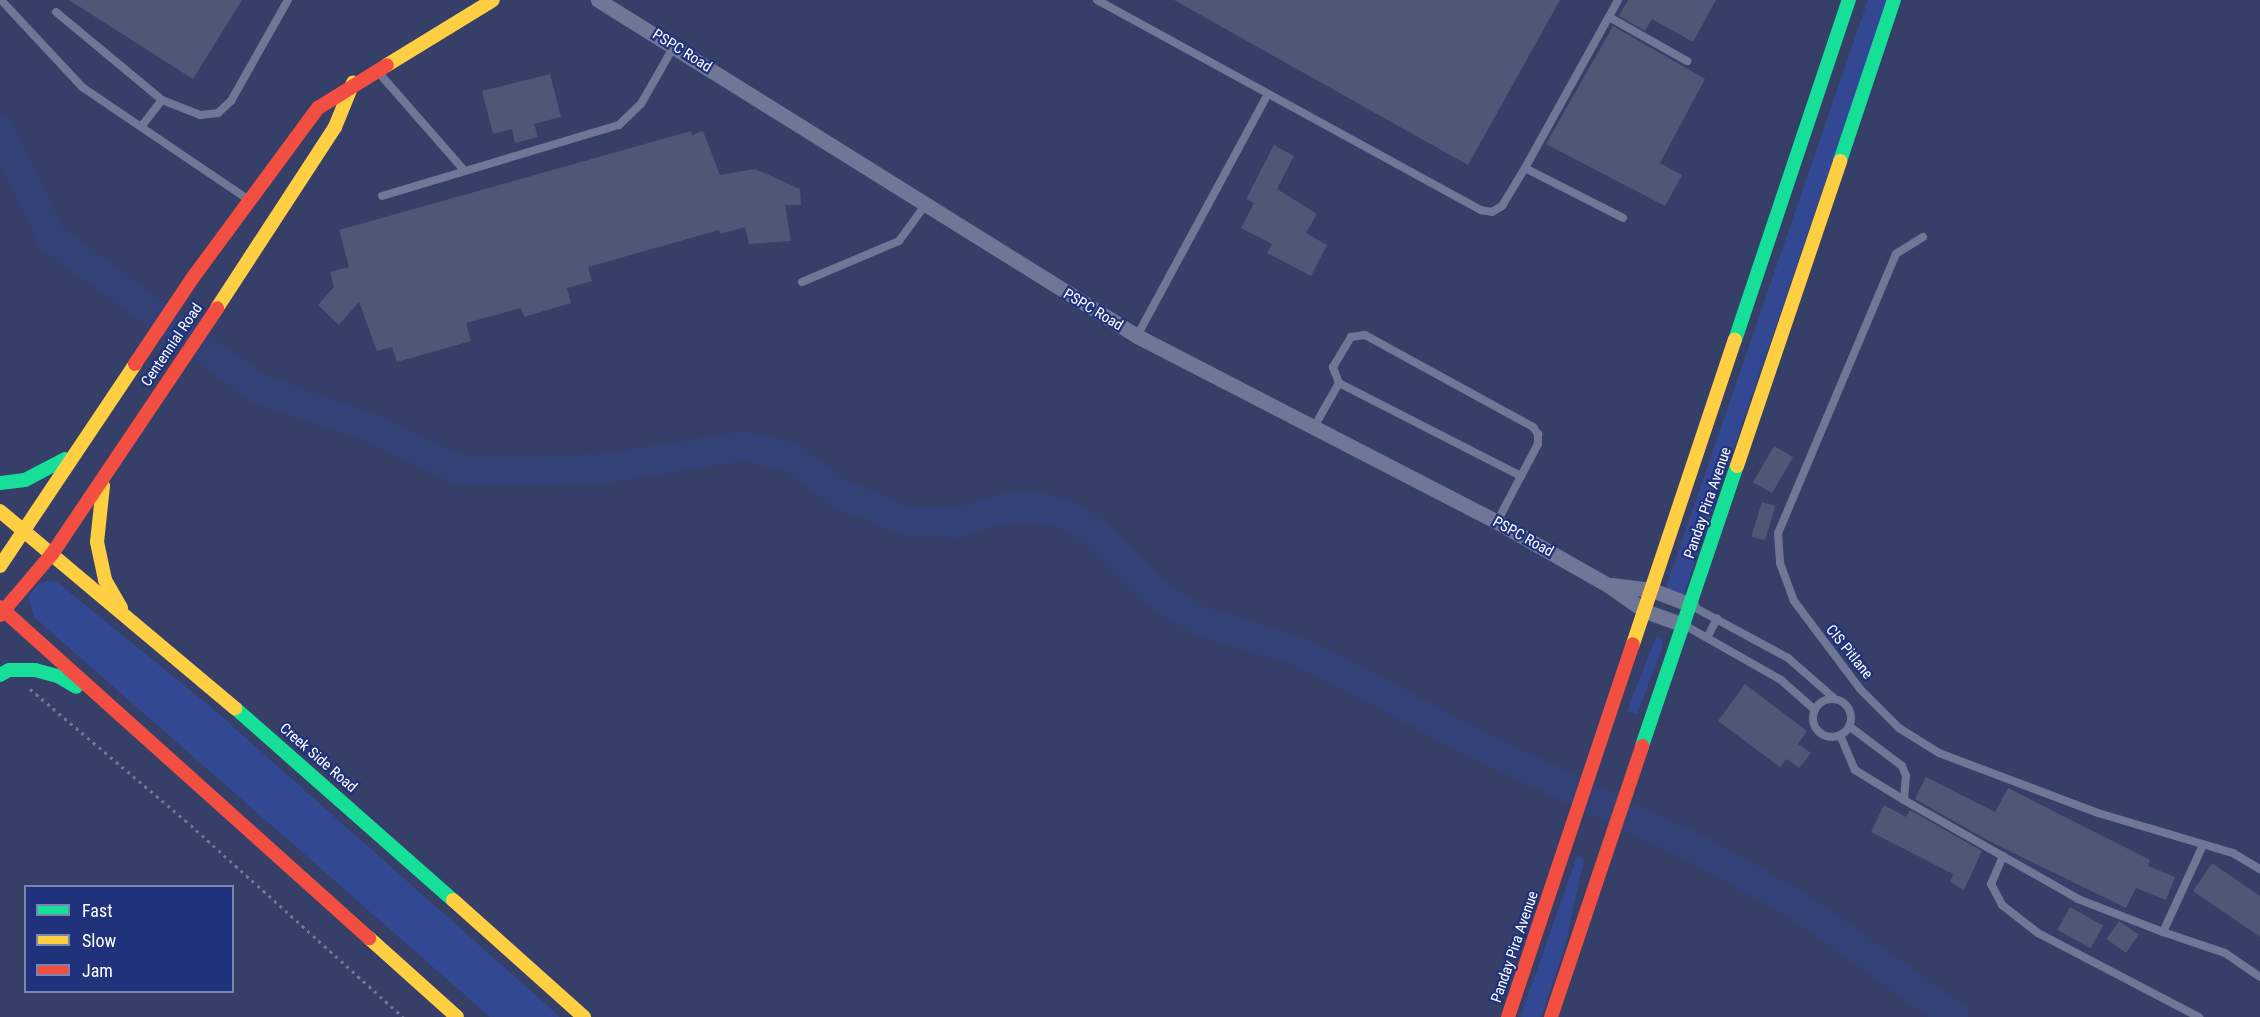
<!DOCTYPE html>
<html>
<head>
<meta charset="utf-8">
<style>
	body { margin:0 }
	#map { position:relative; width:2260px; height:1017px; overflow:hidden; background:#353f67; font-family:"Roboto Condensed",sans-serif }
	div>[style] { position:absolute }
	.green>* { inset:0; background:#334893 }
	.river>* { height:30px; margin:-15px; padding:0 15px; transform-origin:15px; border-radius:15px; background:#344177 }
	.building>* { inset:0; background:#4f5777; transform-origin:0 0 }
	.path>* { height:3px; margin-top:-1.5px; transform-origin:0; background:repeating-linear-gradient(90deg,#707796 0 3px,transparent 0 7.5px) }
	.lane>* { height:8px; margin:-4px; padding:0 4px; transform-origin:4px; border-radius:4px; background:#707796 }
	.lane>.ring { margin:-4px; padding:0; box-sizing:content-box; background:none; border:8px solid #707796; border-radius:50% }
	.street>* { height:15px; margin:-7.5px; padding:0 7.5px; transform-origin:7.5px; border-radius:7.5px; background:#707796 }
	.fast>* { height:14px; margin:-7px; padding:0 7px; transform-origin:7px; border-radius:7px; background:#16e098 }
	.slow>* { height:14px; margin:-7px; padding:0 7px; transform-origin:7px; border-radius:7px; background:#ffcf43 }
	.jam>* { height:14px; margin:-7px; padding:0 7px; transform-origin:7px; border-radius:7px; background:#f24e42 }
	span { translate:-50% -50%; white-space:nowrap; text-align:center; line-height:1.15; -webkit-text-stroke:4.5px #20327c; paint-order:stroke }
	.street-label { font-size:15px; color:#fff }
	.legend { position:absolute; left:24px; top:885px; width:210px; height:108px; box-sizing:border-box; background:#20327c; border:2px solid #7984b0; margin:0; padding:8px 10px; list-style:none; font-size:18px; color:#fff }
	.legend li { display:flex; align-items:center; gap:12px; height:30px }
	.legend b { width:30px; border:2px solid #7984b0 }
</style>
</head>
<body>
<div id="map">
	<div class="green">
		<div style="clip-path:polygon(1868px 0,1888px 0,1684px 593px,1679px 596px,1667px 589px,1667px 584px)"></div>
		<div style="clip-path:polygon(48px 581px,57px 582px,212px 708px,560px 1017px,490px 1017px,34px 617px,28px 596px,40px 583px)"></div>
		<div style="clip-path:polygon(1656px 637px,1662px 638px,1663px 646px,1637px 714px,1627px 711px)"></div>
		<div style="clip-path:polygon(1577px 857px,1584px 859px,1565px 946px,1541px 1017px,1520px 1017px)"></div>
	</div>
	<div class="river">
		<div style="left:0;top:129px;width:120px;rotate:64.9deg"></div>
		<div style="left:51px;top:238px;width:257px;rotate:36deg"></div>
		<div style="left:259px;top:389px;width:122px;rotate:19.2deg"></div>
		<div style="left:374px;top:429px;width:98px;rotate:25.5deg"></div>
		<div style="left:462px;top:471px;width:140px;rotate:-0.8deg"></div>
		<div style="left:602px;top:469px;width:144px;rotate:-9.2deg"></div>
		<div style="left:744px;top:446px;width:48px;rotate:13.2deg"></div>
		<div style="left:791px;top:457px;width:61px;rotate:37.1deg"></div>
		<div style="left:840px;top:494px;width:72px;rotate:21.9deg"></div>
		<div style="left:907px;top:521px;width:47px;rotate:2.4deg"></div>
		<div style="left:954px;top:523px;width:55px;rotate:-15.8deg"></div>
		<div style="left:1007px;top:508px;width:27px;rotate:-2deg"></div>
		<div style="left:1034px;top:507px;width:30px;rotate:12deg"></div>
		<div style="left:1063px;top:513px;width:35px;rotate:31deg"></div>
		<div style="left:1093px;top:531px;width:86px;rotate:45deg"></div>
		<div style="left:1154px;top:592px;width:52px;rotate:32.5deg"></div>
		<div style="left:1198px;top:620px;width:100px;rotate:17.5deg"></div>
		<div style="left:1293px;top:650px;width:43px;rotate:23.6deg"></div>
		<div style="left:1332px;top:667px;width:161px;rotate:28.2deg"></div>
		<div style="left:1474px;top:743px;width:249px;rotate:25.4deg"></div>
		<div style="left:1699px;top:850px;width:116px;rotate:29.4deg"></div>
		<div style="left:1800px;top:907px;width:189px;rotate:35.5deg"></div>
	</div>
	<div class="building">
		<div style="clip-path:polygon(69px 0,242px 0,193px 79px)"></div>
		<div style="clip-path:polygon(1174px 0,1560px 0,1468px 165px)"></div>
		<div style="clip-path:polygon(1628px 0,1716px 0,1693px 42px,1652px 19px,1645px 31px,1619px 16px)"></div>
		<div style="clip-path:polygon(1613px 26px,1705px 79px,1660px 163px,1682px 175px,1665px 206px,1546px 144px)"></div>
		<div style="clip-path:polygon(550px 74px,561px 117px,534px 124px,538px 137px,515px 143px,512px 129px,493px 134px,482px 91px)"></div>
		<div style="clip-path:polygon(691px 131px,692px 135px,703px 131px,720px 175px,755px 169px,800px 189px,801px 205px,785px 205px,791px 241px,749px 244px,745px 227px,720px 234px,719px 230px,588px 267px,592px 281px,567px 288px,571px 303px,524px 317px,521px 308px,466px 323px,471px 341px,397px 362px,392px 347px,377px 351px,359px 302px,339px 325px,318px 305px,334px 287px,330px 272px,349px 267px,339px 230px)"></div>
		<div style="clip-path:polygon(1274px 145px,1294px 156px,1277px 189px,1317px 214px,1306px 233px,1327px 245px,1311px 276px,1267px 253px,1272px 244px,1241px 228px,1254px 203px,1246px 199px)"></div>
		<div style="left:1774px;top:446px;width:22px;height:42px;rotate:30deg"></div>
		<div style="left:1762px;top:502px;width:14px;height:36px;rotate:17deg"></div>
		<div style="clip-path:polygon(1745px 684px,1807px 731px,1798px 744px,1811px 753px,1799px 768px,1787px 759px,1780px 767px,1718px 721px)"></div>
		<div style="clip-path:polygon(1926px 777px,1995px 812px,2008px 788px,2150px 860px,2148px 866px,2175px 877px,2166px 900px,2136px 888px,2126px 908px,1987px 840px,1915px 799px)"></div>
		<div style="clip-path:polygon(1884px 805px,1906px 817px,1910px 810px,1982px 851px,1964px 890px,1950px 882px,1953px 874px,1871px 832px)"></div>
		<div style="clip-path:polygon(2212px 863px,2260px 896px,2260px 937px,2193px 891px)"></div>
		<div style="left:2070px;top:907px;width:38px;height:26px;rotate:29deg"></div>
		<div style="left:2119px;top:921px;width:24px;height:22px;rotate:35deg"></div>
	</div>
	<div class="path">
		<div style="left:30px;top:689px;width:203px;rotate:40.2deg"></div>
		<div style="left:185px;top:820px;width:294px;rotate:42.1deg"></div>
	</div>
	<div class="lane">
		<div style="left:1px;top:0;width:119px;rotate:47deg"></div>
		<div style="left:82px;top:87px;width:202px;rotate:34.1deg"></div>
		<div style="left:1097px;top:0;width:438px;rotate:28.7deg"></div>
		<div style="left:1481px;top:210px;width:11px;rotate:10deg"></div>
		<div style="left:1492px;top:212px;width:12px;rotate:-31deg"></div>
		<div style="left:1502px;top:206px;width:44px;rotate:-58.8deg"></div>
		<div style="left:1525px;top:168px;width:192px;rotate:-61deg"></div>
		<div style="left:56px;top:12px;width:138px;rotate:39.7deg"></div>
		<div style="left:162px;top:100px;width:34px;rotate:128deg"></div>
		<div style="left:1609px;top:17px;width:90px;rotate:29.4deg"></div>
		<div style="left:379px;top:73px;width:129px;rotate:48.8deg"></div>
		<div style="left:162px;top:100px;width:41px;rotate:21.5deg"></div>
		<div style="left:200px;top:115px;width:18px;rotate:-6deg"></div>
		<div style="left:218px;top:113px;width:18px;rotate:-43deg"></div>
		<div style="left:231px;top:101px;width:116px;rotate:-60.6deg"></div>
		<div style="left:1525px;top:168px;width:110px;rotate:27deg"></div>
		<div style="left:382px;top:196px;width:247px;rotate:-16.7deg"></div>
		<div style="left:619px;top:125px;width:30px;rotate:-44deg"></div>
		<div style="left:641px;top:104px;width:67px;rotate:-60.4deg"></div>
		<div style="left:1923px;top:237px;width:32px;rotate:148deg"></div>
		<div style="left:1896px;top:254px;width:303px;rotate:112.9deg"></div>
		<div style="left:1778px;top:533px;width:30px;rotate:86deg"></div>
		<div style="left:1780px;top:563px;width:40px;rotate:69.8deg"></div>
		<div style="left:1794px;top:601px;width:110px;rotate:53.1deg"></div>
		<div style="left:1860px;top:689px;width:55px;rotate:45deg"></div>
		<div style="left:1899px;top:728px;width:47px;rotate:32deg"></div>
		<div style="left:1939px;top:753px;width:170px;rotate:20.7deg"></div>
		<div style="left:2098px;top:813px;width:141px;rotate:16.5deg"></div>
		<div style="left:2233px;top:853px;width:31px;rotate:31deg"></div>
		<div style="left:802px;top:282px;width:105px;rotate:-22.9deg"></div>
		<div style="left:899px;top:241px;width:46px;rotate:-53.9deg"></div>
		<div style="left:1137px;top:336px;width:275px;rotate:-61.6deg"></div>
		<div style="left:1339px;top:383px;width:17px;rotate:-111deg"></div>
		<div style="left:1333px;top:367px;width:35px;rotate:-59deg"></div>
		<div style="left:1351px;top:337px;width:14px;rotate:-8deg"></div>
		<div style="left:1365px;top:335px;width:192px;rotate:28.7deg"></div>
		<div style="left:1533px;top:427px;width:9px;rotate:54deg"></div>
		<div style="left:1538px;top:434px;width:10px;rotate:90deg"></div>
		<div style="left:1538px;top:444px;width:36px;rotate:118deg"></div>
		<div style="left:1314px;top:427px;width:51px;rotate:-60.4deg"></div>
		<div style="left:1339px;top:383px;width:204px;rotate:27.1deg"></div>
		<div style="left:1521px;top:476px;width:52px;rotate:117.6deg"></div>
		<div style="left:1692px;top:606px;width:109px;rotate:28.4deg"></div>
		<div style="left:1788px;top:658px;width:62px;rotate:41.1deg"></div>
		<div style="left:1686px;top:626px;width:109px;rotate:29.6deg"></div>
		<div style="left:1781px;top:680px;width:45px;rotate:41.4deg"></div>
		<div style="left:1707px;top:638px;width:22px;rotate:-63deg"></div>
		<div class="ring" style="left:1813px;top:699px;width:30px;height:30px"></div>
		<div style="left:1849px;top:726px;width:66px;rotate:37deg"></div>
		<div style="left:1902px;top:766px;width:11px;rotate:68deg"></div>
		<div style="left:1906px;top:776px;width:24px;rotate:95deg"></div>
		<div style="left:1840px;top:735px;width:38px;rotate:67deg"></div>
		<div style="left:1855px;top:770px;width:57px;rotate:31.5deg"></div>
		<div style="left:1904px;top:800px;width:200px;rotate:29.6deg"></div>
		<div style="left:2078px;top:899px;width:91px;rotate:21.2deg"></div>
		<div style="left:2203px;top:845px;width:96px;rotate:114.7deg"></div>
		<div style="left:2163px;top:932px;width:65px;rotate:18.7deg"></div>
		<div style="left:2225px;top:953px;width:42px;rotate:34.4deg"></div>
		<div style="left:2003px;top:856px;width:30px;rotate:113deg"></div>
		<div style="left:1991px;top:884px;width:24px;rotate:62deg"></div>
		<div style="left:2002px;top:905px;width:46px;rotate:37.9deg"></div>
		<div style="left:2038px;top:933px;width:182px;rotate:27.6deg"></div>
	</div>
	<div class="street">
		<div style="left:598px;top:0;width:635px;rotate:31.94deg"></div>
		<div style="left:1137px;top:336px;width:405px;rotate:27.3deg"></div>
		<div style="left:1497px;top:522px;width:128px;rotate:29.6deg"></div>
		<div style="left:1608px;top:585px;width:45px;rotate:35.1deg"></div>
		<div style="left:1645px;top:611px;width:41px;rotate:19.7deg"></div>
		<div style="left:1611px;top:585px;width:41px;rotate:7deg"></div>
		<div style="left:1652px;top:590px;width:42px;rotate:21deg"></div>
	</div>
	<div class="fast">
		<div style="left:1840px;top:161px;width:170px;rotate:-71.5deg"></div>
		<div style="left:1735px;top:340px;width:359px;rotate:-71.5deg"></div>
		<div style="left:0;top:483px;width:25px;rotate:-7deg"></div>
		<div style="left:25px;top:480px;width:45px;rotate:-27.7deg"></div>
		<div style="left:0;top:675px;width:10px;rotate:-29deg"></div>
		<div style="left:9px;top:670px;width:26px"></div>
		<div style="left:35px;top:670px;width:24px;rotate:15deg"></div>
		<div style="left:58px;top:676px;width:21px;rotate:31deg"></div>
		<div style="left:235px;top:708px;width:290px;rotate:41.4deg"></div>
		<div style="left:1642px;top:746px;width:296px;rotate:-71.3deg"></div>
	</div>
	<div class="slow">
		<div style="left:387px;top:65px;width:124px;rotate:-31.5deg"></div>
		<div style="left:217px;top:308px;width:216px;rotate:-56.9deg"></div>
		<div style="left:335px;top:127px;width:48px;rotate:-67.8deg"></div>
		<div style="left:1737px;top:466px;width:322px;rotate:-71.3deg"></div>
		<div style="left:103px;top:486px;width:56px;rotate:96.1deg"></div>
		<div style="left:97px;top:542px;width:39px;rotate:78deg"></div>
		<div style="left:105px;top:580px;width:32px;rotate:60deg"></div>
		<div style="left:0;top:511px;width:307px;rotate:40deg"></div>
		<div style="left:0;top:566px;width:243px;rotate:-56.2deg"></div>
		<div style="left:1633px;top:644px;width:321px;rotate:-71.5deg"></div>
		<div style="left:453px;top:900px;width:176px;rotate:41.8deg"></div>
		<div style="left:369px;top:938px;width:118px;rotate:41.9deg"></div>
	</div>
	<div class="jam">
		<div style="left:135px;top:364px;width:106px;rotate:-56.2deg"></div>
		<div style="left:194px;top:276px;width:209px;rotate:-53.6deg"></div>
		<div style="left:318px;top:108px;width:81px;rotate:-31.9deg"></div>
		<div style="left:0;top:607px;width:496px;rotate:41.9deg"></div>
		<div style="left:0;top:615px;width:80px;rotate:-49.6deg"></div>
		<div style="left:52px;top:554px;width:296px;rotate:-56.1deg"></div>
		<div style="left:1508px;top:1017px;width:393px;rotate:-71.5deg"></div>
		<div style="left:1551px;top:1017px;width:286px;rotate:-71.4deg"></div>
	</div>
	<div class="street-label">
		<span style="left:682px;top:51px;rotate:32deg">PSPC Road</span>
		<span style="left:1093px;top:310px;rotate:31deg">PSPC Road</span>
		<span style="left:172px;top:345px;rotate:-56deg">Centennial Road</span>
		<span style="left:1708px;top:503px;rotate:-71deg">Panday Pira Avenue</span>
		<span style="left:1523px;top:537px;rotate:29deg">PSPC Road</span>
		<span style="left:1849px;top:652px;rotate:51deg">CIS Pitlane</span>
		<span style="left:318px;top:758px;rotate:41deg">Creek Side Road</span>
		<span style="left:1515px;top:947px;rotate:-71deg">Panday Pira Avenue</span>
	</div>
	<ul class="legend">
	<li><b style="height:8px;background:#16e098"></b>Fast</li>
	<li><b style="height:8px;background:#ffcf43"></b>Slow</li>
	<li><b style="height:8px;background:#f24e42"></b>Jam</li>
	</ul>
</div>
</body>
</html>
